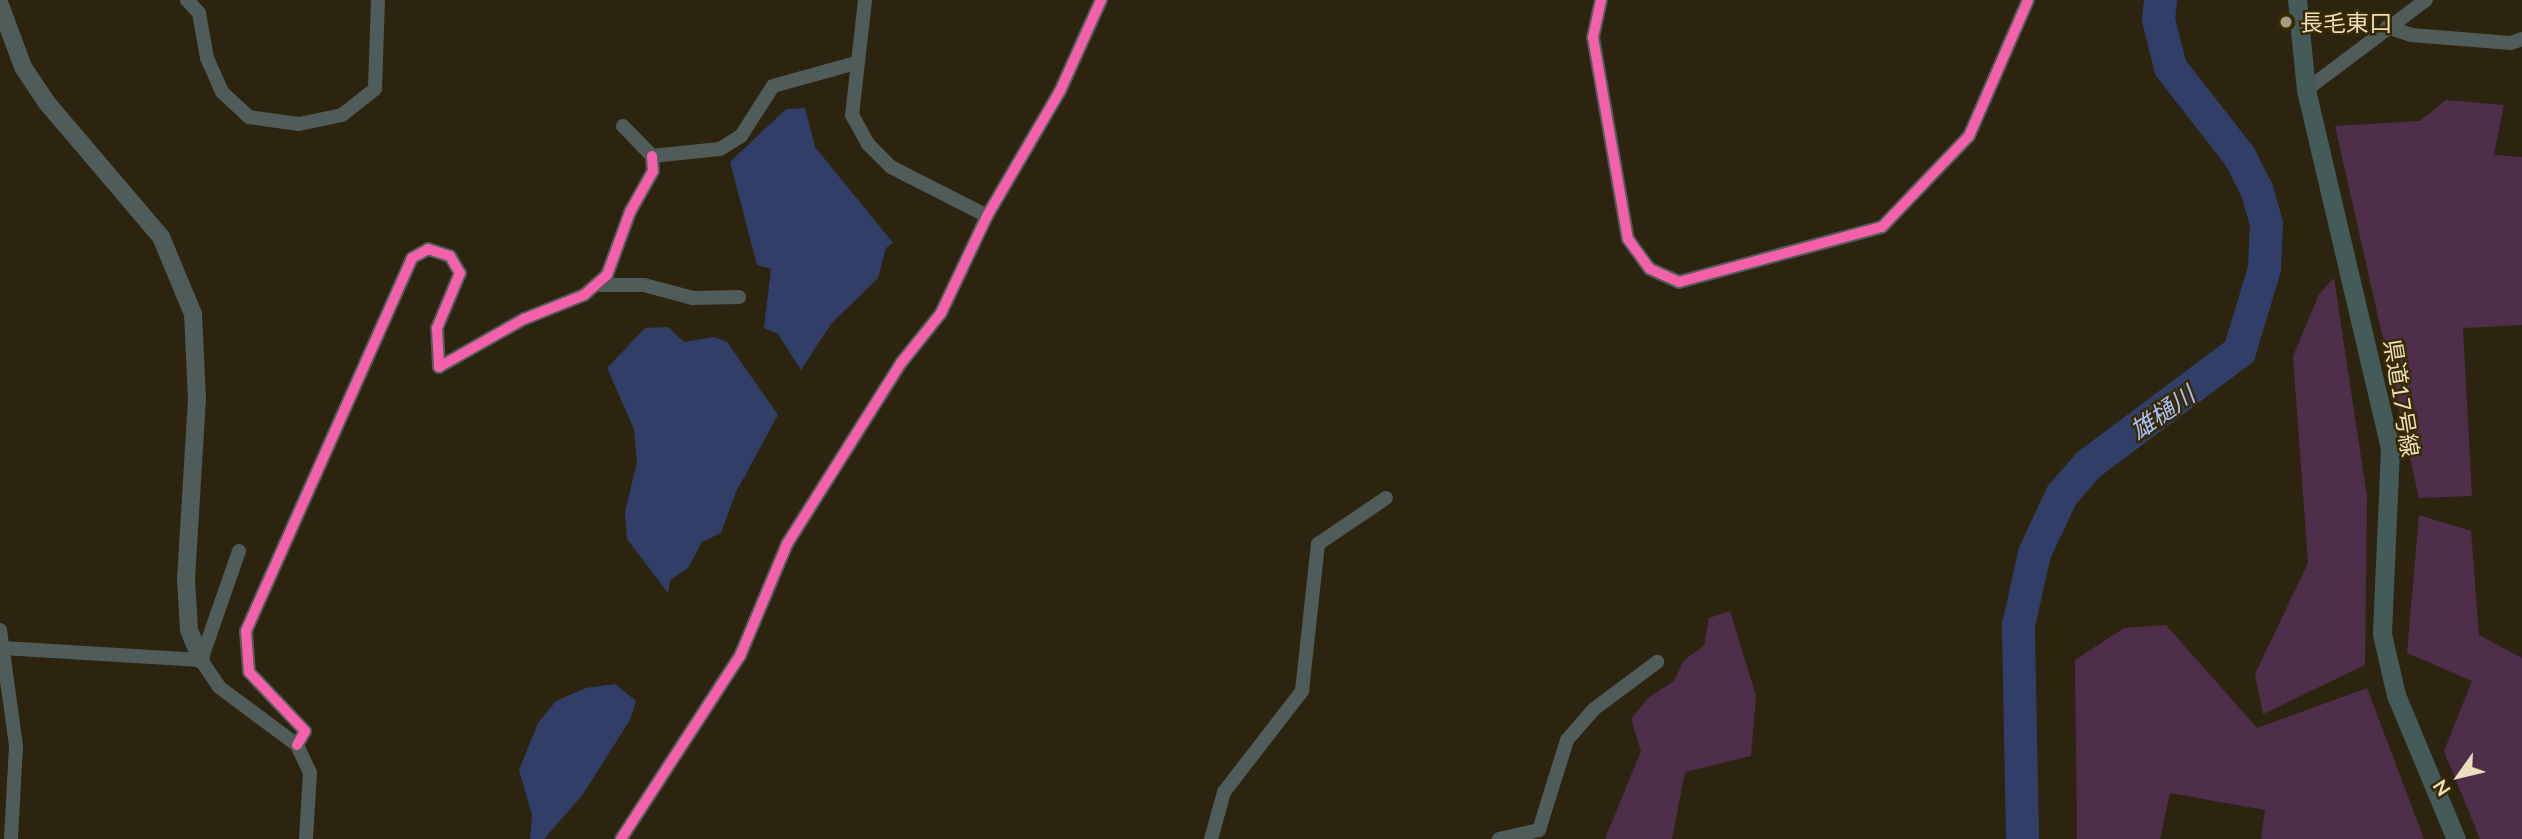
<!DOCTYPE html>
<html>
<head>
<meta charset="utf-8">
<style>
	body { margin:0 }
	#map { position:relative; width:2522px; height:839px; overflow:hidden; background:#2c240f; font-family:Lato,"Noto Sans JP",sans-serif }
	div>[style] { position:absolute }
	.green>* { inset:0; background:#4f2e4c }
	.water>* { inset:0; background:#313f68 }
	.river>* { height:33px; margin:-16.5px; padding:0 16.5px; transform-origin:16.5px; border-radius:16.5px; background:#313f68 }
	.minor>* { height:14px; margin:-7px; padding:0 7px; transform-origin:7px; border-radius:7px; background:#505c59 }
	.tertiary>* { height:18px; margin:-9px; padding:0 9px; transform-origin:9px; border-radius:9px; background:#505c59 }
	.secondary>* { height:19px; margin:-9.5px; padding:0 9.5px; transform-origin:9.5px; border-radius:9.5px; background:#445b59 }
	.cycleway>* { height:10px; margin:-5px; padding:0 5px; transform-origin:5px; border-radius:5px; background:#f560ab }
	.dots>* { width:19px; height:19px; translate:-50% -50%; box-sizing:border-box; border:4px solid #382a03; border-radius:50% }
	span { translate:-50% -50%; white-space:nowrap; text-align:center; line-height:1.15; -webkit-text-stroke:5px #382a03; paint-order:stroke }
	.poi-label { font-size:23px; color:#eddebc }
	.left { translate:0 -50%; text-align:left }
	.street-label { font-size:23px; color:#eddebc }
	.water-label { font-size:24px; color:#a9c2fe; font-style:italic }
	.north { position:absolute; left:2424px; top:741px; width:70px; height:70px; -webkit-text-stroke:5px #382a03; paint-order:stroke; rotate:236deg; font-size:19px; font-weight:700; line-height:28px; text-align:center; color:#eddebc }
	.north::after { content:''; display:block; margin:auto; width:24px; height:32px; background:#eddebc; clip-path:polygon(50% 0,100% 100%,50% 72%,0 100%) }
</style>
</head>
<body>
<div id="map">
	<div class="green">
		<div style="clip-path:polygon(2446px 100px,2504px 105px,2494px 155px,2522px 157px,2522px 325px,2463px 328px,2472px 496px,2419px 498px,2335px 126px,2420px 121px)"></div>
		<div style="clip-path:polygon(2334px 278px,2367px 497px,2365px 665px,2263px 714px,2255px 674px,2308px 563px,2293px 356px,2319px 294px)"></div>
		<div style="clip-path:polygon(2419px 515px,2471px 531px,2479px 635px,2522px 658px,2522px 839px,2480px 839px,2444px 751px,2472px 681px,2407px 653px)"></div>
		<div style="clip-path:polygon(1730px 611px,1756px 696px,1751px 756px,1685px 772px,1672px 839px,1605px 839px,1641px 751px,1631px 719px,1648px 698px,1674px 681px,1684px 660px,1704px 646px,1709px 618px)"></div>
		<div style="clip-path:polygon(2166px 625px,2257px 728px,2367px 688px,2424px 839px,2261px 839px,2265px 810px,2170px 793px,2160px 839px,2077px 839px,2075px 660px,2124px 628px)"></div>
	</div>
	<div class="water">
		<div style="clip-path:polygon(805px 108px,815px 147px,893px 243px,886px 248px,878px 278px,831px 324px,801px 370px,778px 334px,764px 328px,771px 269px,757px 265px,730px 162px,786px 109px)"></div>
		<div style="clip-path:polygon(668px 327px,684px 342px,714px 337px,727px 342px,778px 415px,736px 492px,721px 533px,702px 542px,688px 568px,670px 580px,668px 593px,627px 539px,625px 512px,637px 462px,634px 429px,607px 368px,645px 328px)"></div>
		<div style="clip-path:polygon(615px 684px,636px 701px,630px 720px,583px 794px,544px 839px,530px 839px,532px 815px,519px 770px,538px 723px,556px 701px,586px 688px)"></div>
	</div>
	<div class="river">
		<div style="left:2022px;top:839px;width:214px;rotate:-91.1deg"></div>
		<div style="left:2018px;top:625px;width:74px;rotate:-77.5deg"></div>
		<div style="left:2034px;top:553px;width:64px;rotate:-65deg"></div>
		<div style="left:2061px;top:495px;width:41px;rotate:-48.9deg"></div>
		<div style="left:2088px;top:464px;width:189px;rotate:-36.8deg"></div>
		<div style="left:2239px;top:351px;width:87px;rotate:-73.2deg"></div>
		<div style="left:2264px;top:268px;width:45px;rotate:-87.5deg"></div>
		<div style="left:2266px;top:223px;width:35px;rotate:-106deg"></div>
		<div style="left:2256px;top:189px;width:36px;rotate:-117deg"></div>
		<div style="left:2240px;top:157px;width:114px;rotate:-127.9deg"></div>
		<div style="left:2170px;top:67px;width:49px;rotate:-104deg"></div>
		<div style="left:2158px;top:19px;width:19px;rotate:-84deg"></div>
	</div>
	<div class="minor">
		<div style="left:187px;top:0;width:18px;rotate:47deg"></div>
		<div style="left:199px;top:13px;width:46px;rotate:79.9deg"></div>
		<div style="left:207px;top:58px;width:37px;rotate:66deg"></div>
		<div style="left:222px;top:92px;width:37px;rotate:43deg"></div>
		<div style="left:249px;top:117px;width:50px;rotate:8deg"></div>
		<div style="left:299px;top:124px;width:44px;rotate:-11.8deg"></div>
		<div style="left:342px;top:115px;width:42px;rotate:-38.2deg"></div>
		<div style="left:375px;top:89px;width:89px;rotate:-88.1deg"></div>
		<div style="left:865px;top:0;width:116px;rotate:96.4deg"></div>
		<div style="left:852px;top:115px;width:33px;rotate:61deg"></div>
		<div style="left:868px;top:144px;width:33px;rotate:45deg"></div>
		<div style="left:891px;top:167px;width:108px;rotate:27deg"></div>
		<div style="left:1601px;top:0;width:38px;rotate:102deg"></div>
		<div style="left:1593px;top:37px;width:205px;rotate:80.2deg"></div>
		<div style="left:1628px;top:239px;width:37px;rotate:54deg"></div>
		<div style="left:1650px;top:269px;width:32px;rotate:24deg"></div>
		<div style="left:1679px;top:282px;width:210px;rotate:-15.2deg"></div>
		<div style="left:1882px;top:227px;width:126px;rotate:-46.3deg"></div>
		<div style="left:1969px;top:136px;width:148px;rotate:-66.5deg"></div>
		<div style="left:2387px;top:27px;width:25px;rotate:18deg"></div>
		<div style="left:2411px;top:35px;width:100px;rotate:4.6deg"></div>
		<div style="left:2511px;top:43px;width:12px;rotate:-20deg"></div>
		<div style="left:2306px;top:90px;width:150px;rotate:-36.9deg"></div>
		<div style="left:623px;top:126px;width:42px;rotate:46deg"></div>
		<div style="left:652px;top:156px;width:68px;rotate:-5.9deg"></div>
		<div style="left:720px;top:149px;width:25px;rotate:-32deg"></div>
		<div style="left:741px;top:136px;width:59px;rotate:-57.4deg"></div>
		<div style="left:773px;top:86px;width:86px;rotate:-15.5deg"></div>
		<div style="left:596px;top:285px;width:48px"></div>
		<div style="left:644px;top:285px;width:51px;rotate:14.9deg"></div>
		<div style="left:693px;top:298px;width:46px;rotate:-1.2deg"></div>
		<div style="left:239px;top:551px;width:115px;rotate:109.2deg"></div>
		<div style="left:201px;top:660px;width:32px;rotate:56deg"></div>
		<div style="left:219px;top:687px;width:97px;rotate:36.6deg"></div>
		<div style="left:297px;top:745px;width:31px;rotate:65deg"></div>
		<div style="left:310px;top:773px;width:66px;rotate:93.5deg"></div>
		<div style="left:0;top:630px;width:117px;rotate:82.1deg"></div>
		<div style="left:16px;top:746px;width:93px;rotate:93.1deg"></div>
		<div style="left:3px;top:648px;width:198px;rotate:3.5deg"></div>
		<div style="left:297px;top:745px;width:16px;rotate:-60deg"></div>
		<div style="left:305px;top:731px;width:81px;rotate:-133.5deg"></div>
		<div style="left:249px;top:672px;width:41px;rotate:-94.2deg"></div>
		<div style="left:246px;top:631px;width:408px;rotate:-66deg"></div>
		<div style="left:412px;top:258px;width:18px;rotate:-29deg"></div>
		<div style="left:428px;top:249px;width:23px;rotate:18deg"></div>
		<div style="left:450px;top:256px;width:20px;rotate:60deg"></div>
		<div style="left:460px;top:273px;width:60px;rotate:112.7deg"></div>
		<div style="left:437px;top:328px;width:39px;rotate:87deg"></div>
		<div style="left:439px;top:367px;width:98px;rotate:-29.5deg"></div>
		<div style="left:524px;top:319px;width:65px;rotate:-21.8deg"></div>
		<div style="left:584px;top:295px;width:30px;rotate:-41deg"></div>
		<div style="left:607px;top:275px;width:67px;rotate:-69.9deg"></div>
		<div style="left:630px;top:212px;width:47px;rotate:-60.7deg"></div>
		<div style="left:653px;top:171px;width:15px;rotate:-94deg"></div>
		<div style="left:621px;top:839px;width:218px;rotate:-57deg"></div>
		<div style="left:740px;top:656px;width:121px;rotate:-67.2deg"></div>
		<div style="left:787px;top:544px;width:214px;rotate:-57.8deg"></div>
		<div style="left:901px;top:363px;width:64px;rotate:-51.3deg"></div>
		<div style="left:941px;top:313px;width:107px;rotate:-64.6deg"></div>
		<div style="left:987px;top:216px;width:145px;rotate:-59.7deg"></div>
		<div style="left:1060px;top:91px;width:100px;rotate:-65.7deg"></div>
		<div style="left:1211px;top:839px;width:49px;rotate:-74.5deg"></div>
		<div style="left:1224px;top:792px;width:128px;rotate:-52.3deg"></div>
		<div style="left:1302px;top:691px;width:148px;rotate:-83.8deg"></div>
		<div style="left:1318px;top:544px;width:82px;rotate:-34.1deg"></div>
		<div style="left:1499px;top:839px;width:41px;rotate:-12.7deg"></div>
		<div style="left:1539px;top:830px;width:94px;rotate:-72.7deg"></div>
		<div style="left:1567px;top:740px;width:41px;rotate:-48.9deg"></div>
		<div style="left:1594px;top:709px;width:79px;rotate:-36.7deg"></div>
	</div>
	<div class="tertiary">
		<div style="left:0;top:5px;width:66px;rotate:69.6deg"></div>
		<div style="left:23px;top:67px;width:43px;rotate:56.3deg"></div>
		<div style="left:47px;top:103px;width:176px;rotate:49.6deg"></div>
		<div style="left:161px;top:237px;width:83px;rotate:67.4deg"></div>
		<div style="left:193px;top:314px;width:85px;rotate:87.3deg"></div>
		<div style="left:197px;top:399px;width:180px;rotate:93.5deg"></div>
		<div style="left:186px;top:579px;width:51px;rotate:86.6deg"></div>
		<div style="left:189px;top:630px;width:32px;rotate:68deg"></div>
	</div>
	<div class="secondary">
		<div style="left:2297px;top:0;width:90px;rotate:84.3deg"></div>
		<div style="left:2306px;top:90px;width:369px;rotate:76.8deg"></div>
		<div style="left:2390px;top:449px;width:185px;rotate:92.5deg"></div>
		<div style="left:2382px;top:634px;width:63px;rotate:77.1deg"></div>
		<div style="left:2396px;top:695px;width:156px;rotate:67.4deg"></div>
	</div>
	<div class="cycleway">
		<div style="left:1601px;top:0;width:38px;rotate:102deg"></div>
		<div style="left:1593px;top:37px;width:205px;rotate:80.2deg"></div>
		<div style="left:1628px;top:239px;width:37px;rotate:54deg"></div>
		<div style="left:1650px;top:269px;width:32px;rotate:24deg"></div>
		<div style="left:1679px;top:282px;width:210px;rotate:-15.2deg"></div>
		<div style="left:1882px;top:227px;width:126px;rotate:-46.3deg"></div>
		<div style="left:1969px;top:136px;width:148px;rotate:-66.5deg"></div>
		<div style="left:297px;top:745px;width:16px;rotate:-60deg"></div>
		<div style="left:305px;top:731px;width:81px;rotate:-133.5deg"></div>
		<div style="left:249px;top:672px;width:41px;rotate:-94.2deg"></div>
		<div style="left:246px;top:631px;width:408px;rotate:-66deg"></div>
		<div style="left:412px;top:258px;width:18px;rotate:-29deg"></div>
		<div style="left:428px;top:249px;width:23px;rotate:18deg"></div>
		<div style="left:450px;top:256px;width:20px;rotate:60deg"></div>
		<div style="left:460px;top:273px;width:60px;rotate:112.7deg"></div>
		<div style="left:437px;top:328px;width:39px;rotate:87deg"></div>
		<div style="left:439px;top:367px;width:98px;rotate:-29.5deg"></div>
		<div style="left:524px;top:319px;width:65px;rotate:-21.8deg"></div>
		<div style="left:584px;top:295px;width:30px;rotate:-41deg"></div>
		<div style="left:607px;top:275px;width:67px;rotate:-69.9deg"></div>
		<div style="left:630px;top:212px;width:47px;rotate:-60.7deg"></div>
		<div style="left:653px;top:171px;width:15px;rotate:-94deg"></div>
		<div style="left:621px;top:839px;width:218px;rotate:-57deg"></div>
		<div style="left:740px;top:656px;width:121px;rotate:-67.2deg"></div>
		<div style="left:787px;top:544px;width:214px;rotate:-57.8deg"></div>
		<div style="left:901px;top:363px;width:64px;rotate:-51.3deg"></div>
		<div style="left:941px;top:313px;width:107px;rotate:-64.6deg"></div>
		<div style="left:987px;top:216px;width:145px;rotate:-59.7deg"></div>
		<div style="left:1060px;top:91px;width:100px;rotate:-65.7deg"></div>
	</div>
	<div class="dots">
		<div style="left:2286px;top:22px;background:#a99d7f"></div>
	</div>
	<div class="poi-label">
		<span class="left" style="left:2300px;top:22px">長毛東口</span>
	</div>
	<div class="street-label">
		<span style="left:2402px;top:398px;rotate:81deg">県道17号線</span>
	</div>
	<div class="water-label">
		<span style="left:2162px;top:412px;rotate:-35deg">雄樋川</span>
	</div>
	<div class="north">N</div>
</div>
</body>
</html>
